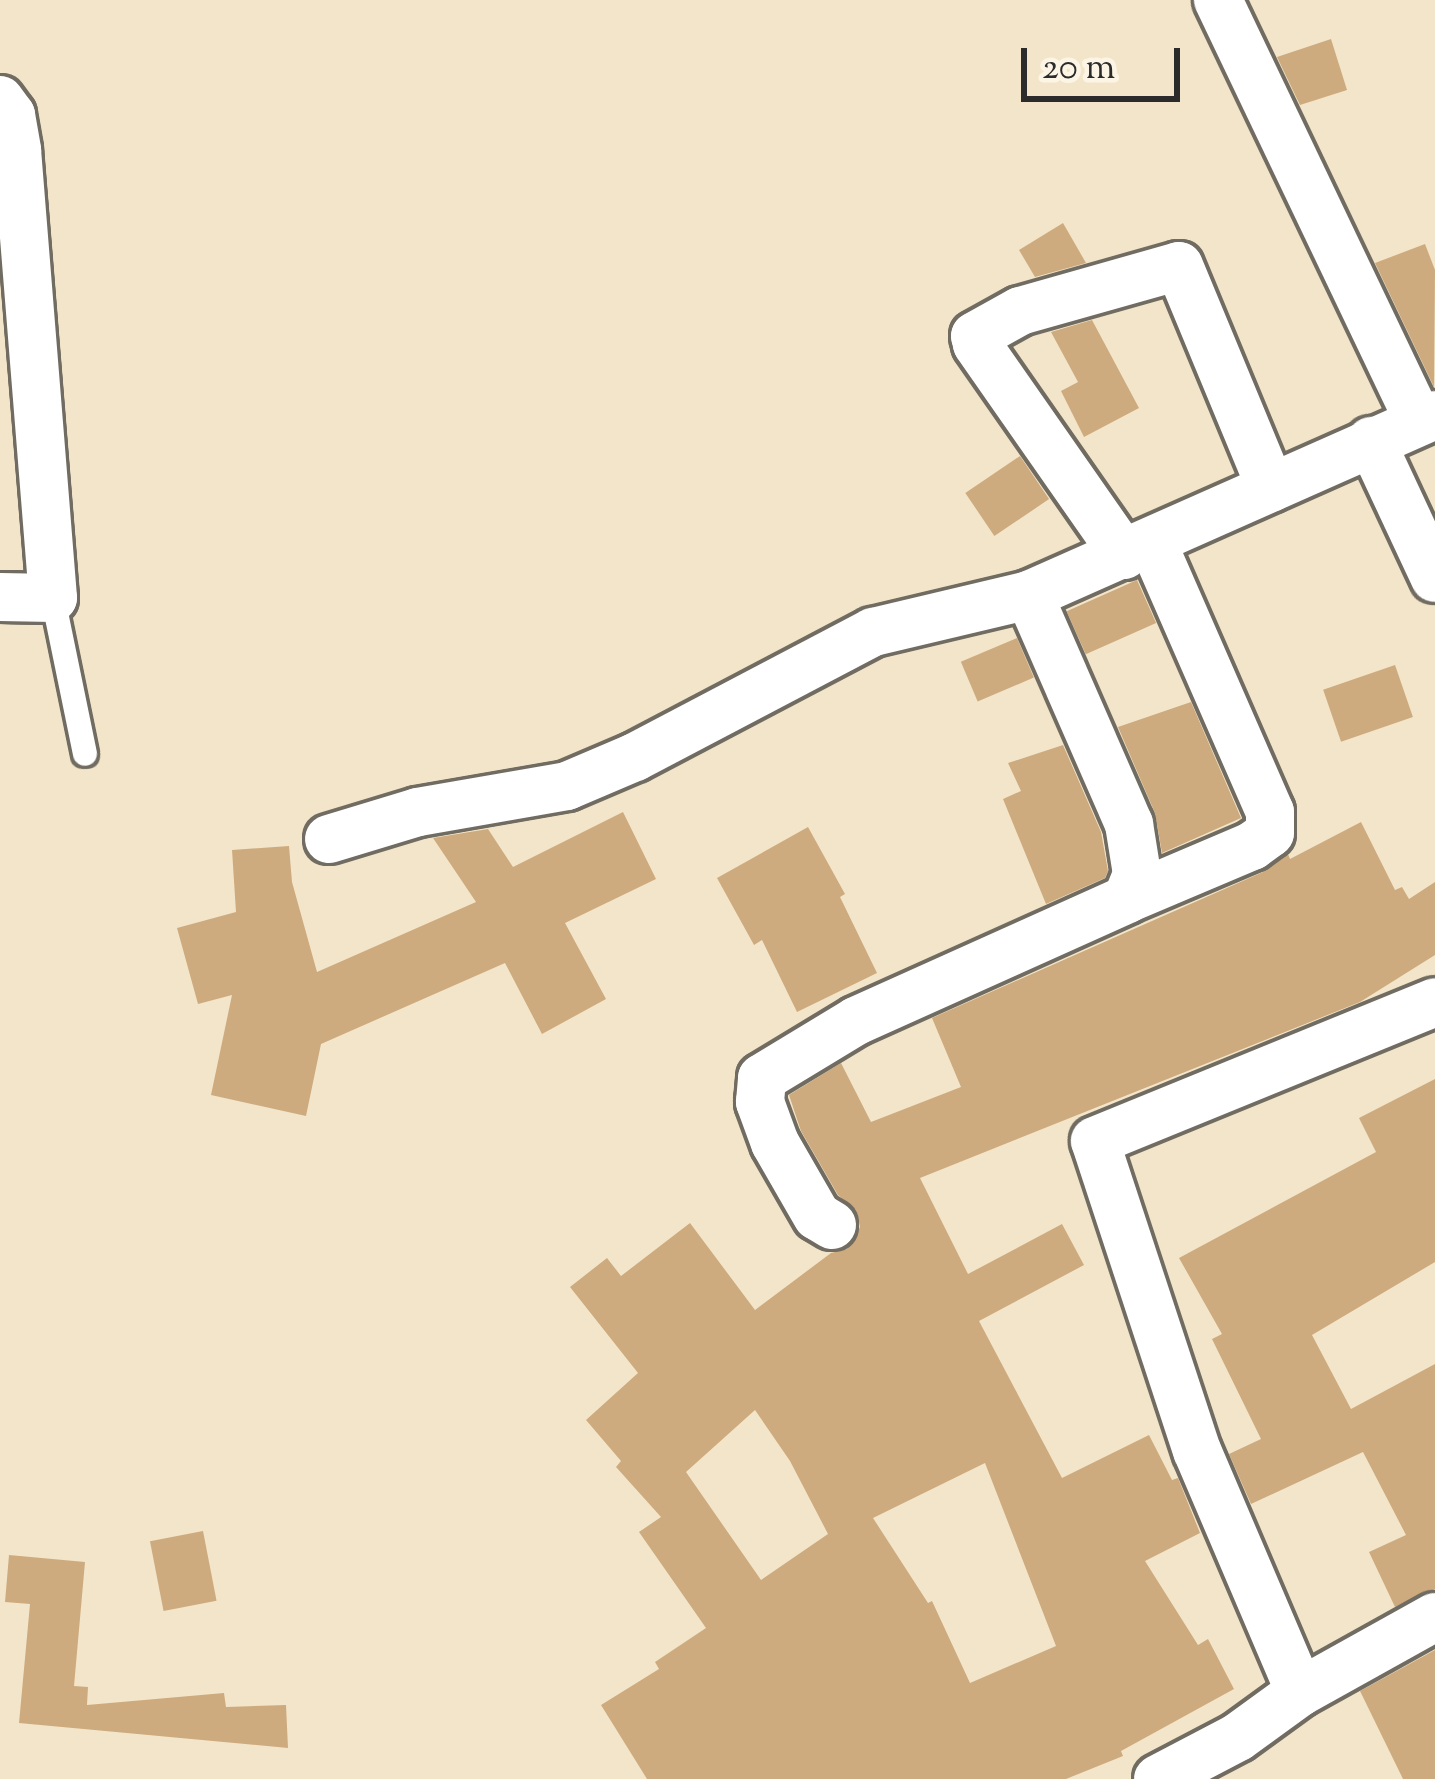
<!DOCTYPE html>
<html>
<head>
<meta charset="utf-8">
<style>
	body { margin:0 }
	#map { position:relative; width:1435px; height:1779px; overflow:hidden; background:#f3e5c9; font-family:"Sorts Mill Goudy",serif }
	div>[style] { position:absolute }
	.building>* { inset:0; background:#ceab7e; transform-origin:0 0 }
	.roads { filter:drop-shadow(3px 0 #716c62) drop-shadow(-3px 0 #716c62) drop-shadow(0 3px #716c62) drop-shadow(0 -3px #716c62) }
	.service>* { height:24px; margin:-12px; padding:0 12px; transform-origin:12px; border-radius:12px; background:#fff }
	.minor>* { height:48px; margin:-24px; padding:0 24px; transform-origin:24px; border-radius:24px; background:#fff }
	span { translate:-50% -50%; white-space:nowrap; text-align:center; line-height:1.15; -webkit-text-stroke:9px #fcf5e5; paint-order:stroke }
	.scale { position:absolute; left:1021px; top:48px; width:159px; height:54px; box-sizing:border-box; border:6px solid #2b2b2b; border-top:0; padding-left:15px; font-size:36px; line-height:42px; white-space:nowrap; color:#2b2b2b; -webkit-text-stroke:9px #fcf5e5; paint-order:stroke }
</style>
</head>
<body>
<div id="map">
	<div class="building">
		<div style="clip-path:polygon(1331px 39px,1347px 90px,1300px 105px,1277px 57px)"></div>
		<div style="clip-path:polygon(1063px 223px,1086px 263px,1035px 277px,1019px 250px)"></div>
		<div style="clip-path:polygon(1425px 244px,1435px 270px,1434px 387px,1375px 263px)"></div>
		<div style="clip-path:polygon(1092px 320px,1139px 408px,1084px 437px,1061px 391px,1078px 382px,1051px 332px)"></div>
		<div style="left:1020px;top:456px;width:52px;height:66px;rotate:56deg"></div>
		<div style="left:1137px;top:580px;width:47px;height:77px;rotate:66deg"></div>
		<div style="left:1017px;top:638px;width:43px;height:61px;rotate:67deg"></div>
		<div style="left:1395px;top:665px;width:55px;height:76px;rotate:71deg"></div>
		<div style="clip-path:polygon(1191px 702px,1241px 818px,1162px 853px,1155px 813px,1118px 727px)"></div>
		<div style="clip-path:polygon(1063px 745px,1101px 832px,1108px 871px,1105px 878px,1046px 904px,1003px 799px,1021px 791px,1008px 763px)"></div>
		<div style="clip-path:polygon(623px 812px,656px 879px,565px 923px,606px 999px,542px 1034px,505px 963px,321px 1044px,306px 1116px,211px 1095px,232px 995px,198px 1004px,177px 928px,236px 912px,232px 850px,289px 846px,292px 882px,317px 972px,476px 902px,433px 838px,488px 829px,513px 867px)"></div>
		<div style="clip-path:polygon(evenodd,1361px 822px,1395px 890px,1402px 887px,1409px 899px,1435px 882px,1435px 955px,1360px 1002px,920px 1178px,968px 1274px,1062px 1224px,1084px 1265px,979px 1321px,1062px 1478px,1149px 1435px,1172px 1480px,1178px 1478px,1200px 1533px,1145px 1561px,1198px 1645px,1208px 1639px,1234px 1689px,1121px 1751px,1123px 1756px,1066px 1779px,647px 1779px,601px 1705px,659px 1669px,655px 1662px,706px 1628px,639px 1532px,661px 1517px,616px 1467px,621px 1461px,586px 1420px,638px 1373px,570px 1287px,607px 1258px,621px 1276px,690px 1223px,755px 1310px,831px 1253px,847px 1249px,860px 1227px,856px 1210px,838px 1195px,801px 1131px,789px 1095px,841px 1063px,871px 1122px,961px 1087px,932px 1018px,1263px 872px,1288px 854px,1290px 859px,1361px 822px,755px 1410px,790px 1461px,828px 1534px,761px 1580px,686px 1472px,755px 1410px,1361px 822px,985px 1463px,1056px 1646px,970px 1683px,932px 1601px,928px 1603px,873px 1518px,985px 1463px)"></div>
		<div style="clip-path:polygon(808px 827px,845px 894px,840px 897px,877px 973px,797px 1012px,762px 940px,754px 945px,717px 878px)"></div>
		<div style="clip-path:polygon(1435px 1079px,1435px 1262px,1312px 1335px,1351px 1409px,1435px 1364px,1435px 1589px,1395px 1607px,1369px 1552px,1406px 1535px,1363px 1452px,1251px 1504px,1229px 1454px,1261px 1439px,1212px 1339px,1222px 1334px,1179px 1258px,1376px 1152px,1359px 1118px)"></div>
		<div style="left:203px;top:1531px;width:71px;height:54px;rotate:79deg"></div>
		<div style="clip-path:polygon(9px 1555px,85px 1562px,74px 1686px,88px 1687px,87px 1705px,224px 1693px,226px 1707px,286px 1705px,288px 1748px,19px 1723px,30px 1604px,5px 1602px)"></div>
		<div style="clip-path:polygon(1435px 1650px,1435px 1779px,1403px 1779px,1360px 1691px)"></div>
	</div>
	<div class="roads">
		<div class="service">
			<div style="left:53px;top:598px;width:159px;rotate:78.4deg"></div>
		</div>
		<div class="minor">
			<div style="left:1218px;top:0;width:464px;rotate:64.5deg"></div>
			<div style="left:0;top:100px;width:19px;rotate:54deg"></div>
			<div style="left:11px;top:115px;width:36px;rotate:80deg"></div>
			<div style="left:17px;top:150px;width:449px;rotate:85.4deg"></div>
			<div style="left:53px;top:598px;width:53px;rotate:-178.9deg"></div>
			<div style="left:1371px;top:441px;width:151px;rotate:65deg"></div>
			<div style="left:1124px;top:555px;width:257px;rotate:-124.9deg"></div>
			<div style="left:977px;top:344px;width:8px;rotate:-104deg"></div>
			<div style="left:975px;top:336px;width:51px;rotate:-29.1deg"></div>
			<div style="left:1020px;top:311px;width:165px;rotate:-15.8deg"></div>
			<div style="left:1179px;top:266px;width:240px;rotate:67.5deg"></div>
			<div style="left:329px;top:839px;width:93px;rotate:-16.9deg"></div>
			<div style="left:418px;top:812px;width:151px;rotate:-9.9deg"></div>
			<div style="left:567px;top:786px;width:74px;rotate:-23.1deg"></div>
			<div style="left:635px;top:757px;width:269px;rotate:-27.7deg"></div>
			<div style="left:873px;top:632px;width:160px;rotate:-13.3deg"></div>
			<div style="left:1029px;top:595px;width:444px;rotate:-23.9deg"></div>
			<div style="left:1127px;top:899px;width:136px;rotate:-23deg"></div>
			<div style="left:1252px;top:846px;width:22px;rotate:-36deg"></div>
			<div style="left:1270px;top:833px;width:21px;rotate:-90deg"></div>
			<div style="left:1270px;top:812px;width:292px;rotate:-113.6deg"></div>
			<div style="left:832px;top:1225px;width:17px;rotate:-149deg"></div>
			<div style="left:817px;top:1216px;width:84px;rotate:-119.9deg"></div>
			<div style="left:775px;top:1143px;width:44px;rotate:-110.1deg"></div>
			<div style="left:760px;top:1102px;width:24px;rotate:-85deg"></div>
			<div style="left:762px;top:1078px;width:110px;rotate:-31.2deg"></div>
			<div style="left:856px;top:1021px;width:297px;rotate:-24.2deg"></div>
			<div style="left:1127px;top:899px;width:27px;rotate:-68deg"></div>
			<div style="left:1137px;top:874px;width:51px;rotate:-99.1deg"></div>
			<div style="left:1129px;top:824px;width:250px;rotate:-113.6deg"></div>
			<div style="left:1300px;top:1692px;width:154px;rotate:-29.1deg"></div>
			<div style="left:1158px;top:1779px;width:90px;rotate:-27.7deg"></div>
			<div style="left:1238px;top:1737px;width:77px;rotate:-36deg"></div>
			<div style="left:1300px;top:1692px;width:262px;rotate:-113.1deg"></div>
			<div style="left:1197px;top:1451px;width:326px;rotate:-108.2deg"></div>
			<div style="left:1095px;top:1141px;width:367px;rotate:-22.2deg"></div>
		</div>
	</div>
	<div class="scale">20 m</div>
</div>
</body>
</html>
